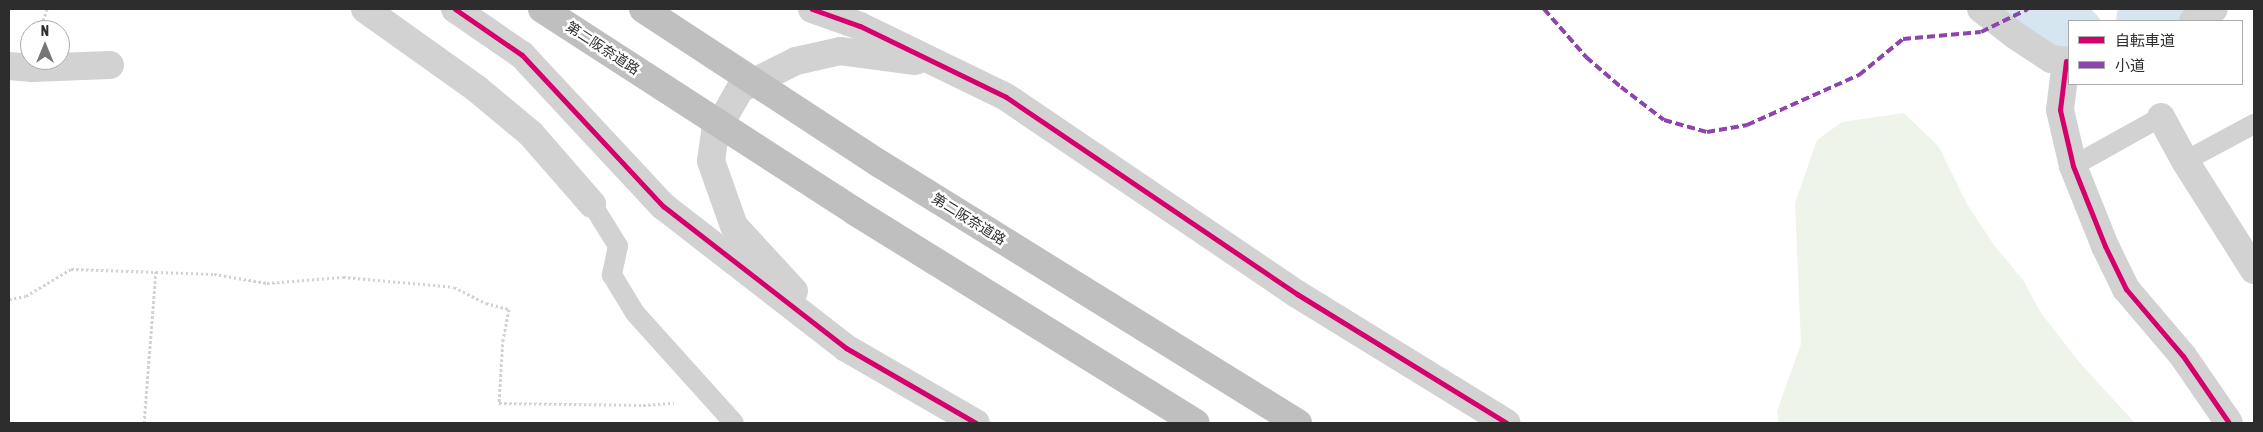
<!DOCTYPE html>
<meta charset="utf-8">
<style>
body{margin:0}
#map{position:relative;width:2263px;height:432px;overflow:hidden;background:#fff;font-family:"Asap Condensed","Noto Sans JP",sans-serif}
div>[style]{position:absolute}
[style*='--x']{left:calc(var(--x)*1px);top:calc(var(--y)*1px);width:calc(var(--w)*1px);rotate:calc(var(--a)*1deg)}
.green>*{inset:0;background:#eff4eb}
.river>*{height:71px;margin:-35.5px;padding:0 35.5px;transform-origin:35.5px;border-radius:35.5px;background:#d6e6f1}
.path>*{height:3px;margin-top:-1.5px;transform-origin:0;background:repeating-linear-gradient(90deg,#d2d2d2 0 2.5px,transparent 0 5px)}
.service>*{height:20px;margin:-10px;padding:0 10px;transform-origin:10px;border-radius:10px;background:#d2d2d2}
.minor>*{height:28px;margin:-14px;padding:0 14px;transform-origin:14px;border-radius:14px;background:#d2d2d2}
.tertiary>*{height:28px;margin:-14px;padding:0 14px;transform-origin:14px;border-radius:14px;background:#d2d2d2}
.motorway>*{height:28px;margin:-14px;padding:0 14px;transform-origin:14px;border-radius:14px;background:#bfbfbf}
.motorway-bridge>*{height:28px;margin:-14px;padding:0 14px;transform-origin:14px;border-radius:14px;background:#bfbfbf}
.quiet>*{height:4px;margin-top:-2px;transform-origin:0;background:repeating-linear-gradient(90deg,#8e44ad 0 8px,transparent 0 12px)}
.cycleway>*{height:5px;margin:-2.5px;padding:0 2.5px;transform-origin:2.5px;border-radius:2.5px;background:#d6006c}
span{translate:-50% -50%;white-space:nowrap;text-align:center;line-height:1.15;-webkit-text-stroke:5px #fff;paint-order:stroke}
.street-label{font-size:14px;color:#2d2d2d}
.frame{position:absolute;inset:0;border:10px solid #2d2d2d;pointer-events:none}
.legend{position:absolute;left:2068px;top:20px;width:175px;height:65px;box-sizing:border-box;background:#fff;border:1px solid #ababab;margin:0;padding:6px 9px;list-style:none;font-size:15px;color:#2d2d2d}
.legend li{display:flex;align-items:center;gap:10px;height:25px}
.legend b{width:25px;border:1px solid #ababab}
.north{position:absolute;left:20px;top:20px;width:50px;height:50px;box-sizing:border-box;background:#fff;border:1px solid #ababab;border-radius:50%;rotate:0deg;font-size:14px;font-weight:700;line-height:20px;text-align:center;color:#2d2d2d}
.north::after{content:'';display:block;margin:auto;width:18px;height:22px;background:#767676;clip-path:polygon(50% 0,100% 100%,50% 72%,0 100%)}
</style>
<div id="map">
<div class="green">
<div style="clip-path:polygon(1904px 113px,1939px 147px,1967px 204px,1994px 245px,2023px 280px,2041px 313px,2080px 363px,2135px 423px,1779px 423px,1777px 411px,1801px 344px,1795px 203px,1817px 140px,1842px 122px)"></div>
</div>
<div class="river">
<div style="--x:2023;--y:9;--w:47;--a:38.1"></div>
<div style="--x:2060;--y:38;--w:9;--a:-6"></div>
<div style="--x:2151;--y:21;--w:26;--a:-28"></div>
</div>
<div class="path">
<div style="--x:40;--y:30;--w:22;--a:-72"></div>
<div style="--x:9;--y:299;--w:17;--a:-10"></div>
<div style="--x:26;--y:296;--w:52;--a:-31"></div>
<div style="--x:71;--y:269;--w:143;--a:2"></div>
<div style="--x:214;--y:274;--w:54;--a:9.6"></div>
<div style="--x:267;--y:283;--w:76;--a:-4.5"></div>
<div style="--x:343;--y:277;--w:111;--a:5.1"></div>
<div style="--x:454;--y:287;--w:36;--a:27"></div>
<div style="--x:486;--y:303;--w:24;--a:15"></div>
<div style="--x:509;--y:309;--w:31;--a:101"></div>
<div style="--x:503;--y:339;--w:64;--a:93.6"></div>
<div style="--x:499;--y:403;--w:144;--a:0.8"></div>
<div style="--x:643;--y:405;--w:31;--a:-4"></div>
<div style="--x:144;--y:423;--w:152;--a:-85.5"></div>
</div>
<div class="service">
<div style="--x:2185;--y:161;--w:78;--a:-28.2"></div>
<div style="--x:2073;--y:166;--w:101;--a:-29.1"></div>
<div style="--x:592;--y:204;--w:49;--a:58.2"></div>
<div style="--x:618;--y:246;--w:30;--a:102"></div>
<div style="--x:612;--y:275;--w:44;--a:58.8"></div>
<div style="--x:635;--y:313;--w:148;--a:48"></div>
</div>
<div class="minor">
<div style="--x:365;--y:9;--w:138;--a:35.5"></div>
<div style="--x:477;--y:89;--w:70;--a:39.8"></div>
<div style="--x:531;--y:134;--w:93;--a:48.9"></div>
<div style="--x:1981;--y:9;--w:44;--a:37.6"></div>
<div style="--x:2016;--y:36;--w:42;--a:33.3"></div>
<div style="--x:2051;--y:59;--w:18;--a:6"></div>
<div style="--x:2193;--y:21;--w:24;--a:-30"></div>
<div style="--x:2066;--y:61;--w:49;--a:97"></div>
<div style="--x:2060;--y:110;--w:57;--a:76.9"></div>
<div style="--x:2073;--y:166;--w:86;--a:68.2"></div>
<div style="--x:2105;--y:246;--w:48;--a:64"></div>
<div style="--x:2126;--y:289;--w:88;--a:49.6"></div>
<div style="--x:2183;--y:356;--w:81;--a:55.5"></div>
<div style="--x:9;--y:66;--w:23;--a:5"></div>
<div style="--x:32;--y:68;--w:78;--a:-2.2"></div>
<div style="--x:2161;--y:117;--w:50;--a:61.4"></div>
<div style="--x:2185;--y:161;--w:129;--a:57.7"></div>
</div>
<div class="tertiary">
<div style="--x:455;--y:9;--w:81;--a:34.5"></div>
<div style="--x:522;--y:55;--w:207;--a:47"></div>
<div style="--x:663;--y:206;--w:232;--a:37.8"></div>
<div style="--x:846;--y:348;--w:150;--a:30"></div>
<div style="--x:812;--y:9;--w:51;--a:19.5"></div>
<div style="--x:860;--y:26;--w:162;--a:25.9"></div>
<div style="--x:1006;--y:97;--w:351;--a:34.1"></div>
<div style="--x:1297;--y:294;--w:246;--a:31.6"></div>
<div style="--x:794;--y:291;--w:88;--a:-132.7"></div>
<div style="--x:734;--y:226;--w:69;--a:-109.5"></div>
<div style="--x:711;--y:161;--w:28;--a:-82"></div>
<div style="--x:715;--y:133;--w:51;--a:-60.4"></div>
<div style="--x:740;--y:89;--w:63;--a:-26.6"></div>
<div style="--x:796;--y:61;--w:45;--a:-12.8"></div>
<div style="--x:840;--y:51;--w:76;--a:7.6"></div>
</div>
<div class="motorway">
<div style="--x:880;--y:164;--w:492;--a:31.8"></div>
<div style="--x:854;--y:211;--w:402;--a:31.8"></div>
</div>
<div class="motorway-bridge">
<div style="--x:542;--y:9;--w:372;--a:32.9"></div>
<div style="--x:643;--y:9;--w:283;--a:33.2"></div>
</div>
<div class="quiet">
<div style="--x:1544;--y:9;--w:64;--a:48.8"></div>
<div style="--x:1586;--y:57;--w:46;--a:40.6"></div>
<div style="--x:1621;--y:87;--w:54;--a:37.5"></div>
<div style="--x:1664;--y:120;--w:45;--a:15.6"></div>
<div style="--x:1707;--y:132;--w:41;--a:-9.9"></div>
<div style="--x:1747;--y:125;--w:123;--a:-24.1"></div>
<div style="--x:1859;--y:75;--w:57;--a:-39.3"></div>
<div style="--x:1903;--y:39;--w:78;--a:-5.1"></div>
<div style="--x:1981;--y:32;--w:52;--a:-26.1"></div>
</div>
<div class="cycleway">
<div style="--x:455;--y:9;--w:81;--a:34.5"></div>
<div style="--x:522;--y:55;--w:207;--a:47"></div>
<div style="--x:663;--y:206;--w:232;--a:37.8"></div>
<div style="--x:846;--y:348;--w:150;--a:30"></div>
<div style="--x:812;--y:9;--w:51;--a:19.5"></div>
<div style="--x:860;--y:26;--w:162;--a:25.9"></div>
<div style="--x:1006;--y:97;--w:351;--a:34.1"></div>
<div style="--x:1297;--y:294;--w:246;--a:31.6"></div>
<div style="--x:2066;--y:61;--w:49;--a:97"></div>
<div style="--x:2060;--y:110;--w:57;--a:76.9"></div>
<div style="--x:2073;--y:166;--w:86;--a:68.2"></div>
<div style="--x:2105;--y:246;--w:48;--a:64"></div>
<div style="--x:2126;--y:289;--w:88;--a:49.6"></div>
<div style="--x:2183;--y:356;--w:81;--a:55.5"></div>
</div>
<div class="street-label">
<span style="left:603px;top:48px;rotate:33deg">第二阪奈道路</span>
<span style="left:969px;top:219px;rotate:32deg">第二阪奈道路</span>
</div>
<div class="frame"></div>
<ul class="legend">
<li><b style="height:6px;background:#d6006c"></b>自転車道</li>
<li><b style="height:6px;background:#8e44ad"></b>小道</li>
</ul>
<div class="north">N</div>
</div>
